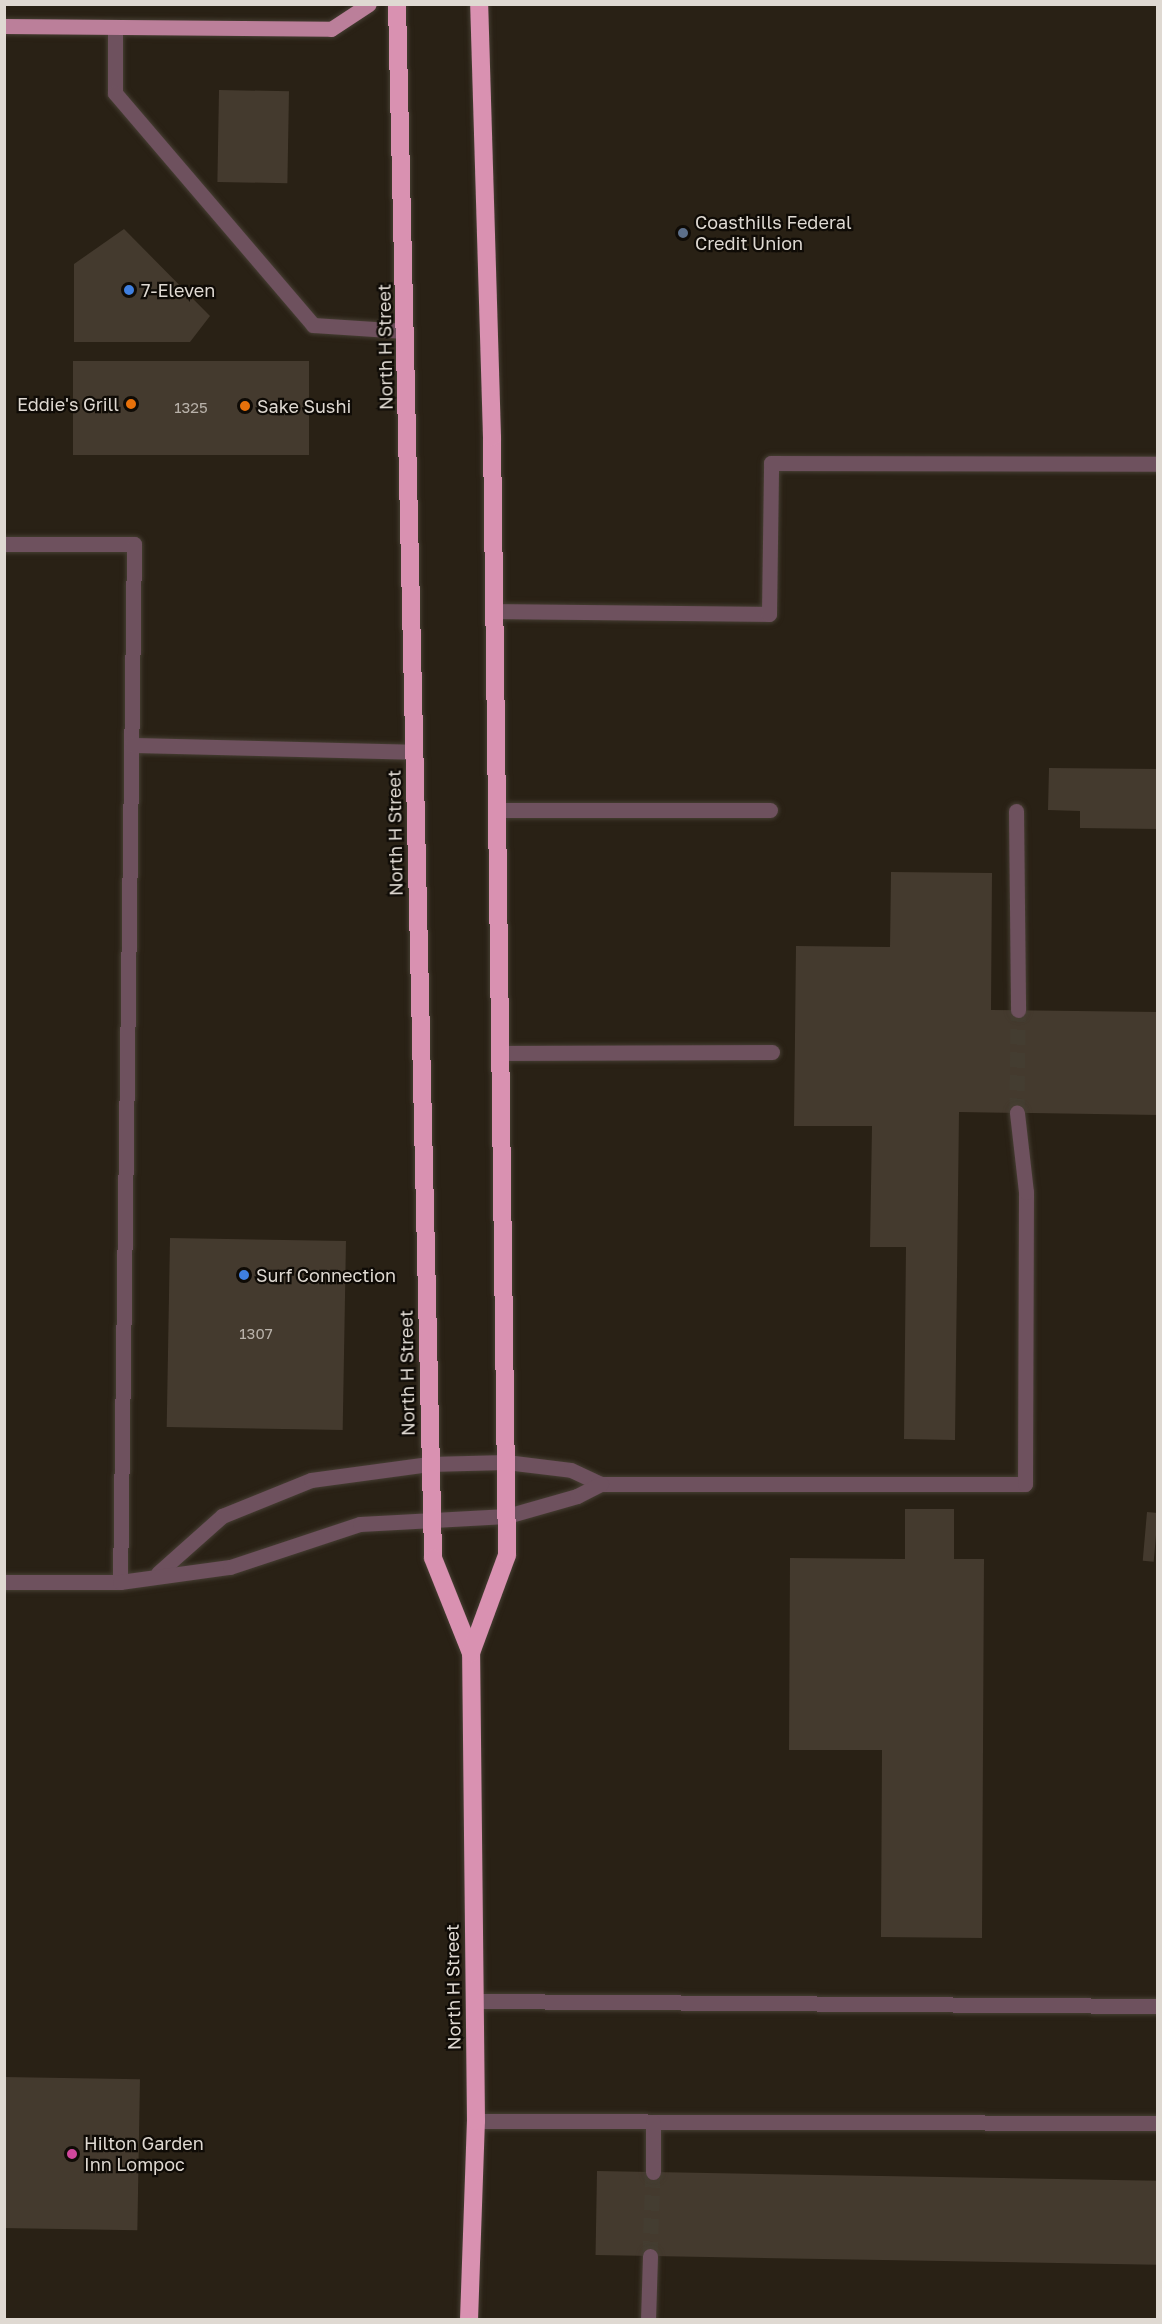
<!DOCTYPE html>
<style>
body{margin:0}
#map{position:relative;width:1162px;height:2324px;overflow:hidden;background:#292115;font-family:"Golos Text",sans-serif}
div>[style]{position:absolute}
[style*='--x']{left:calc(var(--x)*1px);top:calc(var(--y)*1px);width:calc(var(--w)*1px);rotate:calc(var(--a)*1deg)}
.building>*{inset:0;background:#443a2e;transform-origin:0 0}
.minor-tunnel>*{height:15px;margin-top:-7.5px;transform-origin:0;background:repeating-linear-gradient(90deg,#443d31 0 15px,transparent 0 23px)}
.roads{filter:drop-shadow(0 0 2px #463e33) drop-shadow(0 0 2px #463e33)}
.minor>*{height:15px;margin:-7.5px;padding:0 7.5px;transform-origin:7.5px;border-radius:7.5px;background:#6e515e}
.major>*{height:15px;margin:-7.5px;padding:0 7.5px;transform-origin:7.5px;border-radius:7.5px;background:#bb7f9a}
.highway>*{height:18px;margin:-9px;padding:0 9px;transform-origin:9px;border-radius:9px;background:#d991b1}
.dots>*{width:16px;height:16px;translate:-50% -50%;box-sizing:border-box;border:3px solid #0f0b06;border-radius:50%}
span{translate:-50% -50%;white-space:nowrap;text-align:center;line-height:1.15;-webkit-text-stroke:4.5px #0f0b06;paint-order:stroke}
.number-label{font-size:15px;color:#b8b1a9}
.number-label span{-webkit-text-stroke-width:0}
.poi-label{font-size:18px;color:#dfd9d2}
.left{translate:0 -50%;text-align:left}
.right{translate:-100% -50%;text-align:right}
.street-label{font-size:18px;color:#dfd9d2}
.frame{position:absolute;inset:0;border:6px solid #dfd9d2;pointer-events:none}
</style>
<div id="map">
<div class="building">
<div style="left:219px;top:90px;width:70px;height:92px;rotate:1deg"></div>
<div style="clip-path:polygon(124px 229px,210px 316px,190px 342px,74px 342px,74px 264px)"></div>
<div style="left:73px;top:361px;width:236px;height:94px"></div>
<div style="clip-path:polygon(1049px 768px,1158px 769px,1158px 829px,1080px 828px,1080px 811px,1048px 810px)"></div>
<div style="clip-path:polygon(891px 872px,992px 873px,991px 1010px,1158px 1012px,1158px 1115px,959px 1112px,955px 1440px,904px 1439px,906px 1247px,870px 1247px,872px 1126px,794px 1126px,796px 946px,890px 947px)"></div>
<div style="left:170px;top:1238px;width:176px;height:189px;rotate:1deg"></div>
<div style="clip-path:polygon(905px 1509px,954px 1509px,954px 1559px,984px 1559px,982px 1938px,881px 1937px,882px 1750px,789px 1750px,790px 1558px,905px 1559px)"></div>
<div style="left:1147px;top:1512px;width:11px;height:49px;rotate:5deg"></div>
<div style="left:4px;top:2077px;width:136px;height:151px;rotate:1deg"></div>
<div style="left:597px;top:2171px;width:561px;height:84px;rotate:1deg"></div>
</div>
<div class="minor-tunnel">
<div style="--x:1017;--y:1113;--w:103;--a:-89.4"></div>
<div style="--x:650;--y:2256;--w:84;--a:-88"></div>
</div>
<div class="roads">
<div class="minor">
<div style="--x:115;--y:29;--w:64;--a:90"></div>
<div style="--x:115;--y:93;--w:305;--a:49.5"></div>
<div style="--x:313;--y:325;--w:92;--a:3.7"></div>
<div style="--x:4;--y:544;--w:130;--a:0"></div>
<div style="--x:134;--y:544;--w:1038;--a:90.77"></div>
<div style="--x:495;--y:611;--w:274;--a:0.6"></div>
<div style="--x:769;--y:614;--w:151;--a:-89.2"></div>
<div style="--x:771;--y:463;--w:387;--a:0.1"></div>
<div style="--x:132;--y:745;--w:283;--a:1.4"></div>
<div style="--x:497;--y:810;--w:273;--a:0"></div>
<div style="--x:1016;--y:811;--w:199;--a:89.4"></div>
<div style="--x:501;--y:1053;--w:271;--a:-0.2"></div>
<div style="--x:158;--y:1573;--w:86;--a:-41.7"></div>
<div style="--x:222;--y:1516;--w:96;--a:-22"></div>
<div style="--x:311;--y:1480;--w:119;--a:-7.7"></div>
<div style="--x:429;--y:1464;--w:77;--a:-1.5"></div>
<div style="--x:506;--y:1462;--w:65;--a:7"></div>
<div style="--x:571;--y:1470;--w:33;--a:25"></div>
<div style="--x:601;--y:1484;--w:424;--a:0"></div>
<div style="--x:1025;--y:1484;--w:292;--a:-89.8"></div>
<div style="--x:1026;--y:1192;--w:80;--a:-96.5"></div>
<div style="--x:4;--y:1582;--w:116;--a:0"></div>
<div style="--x:120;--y:1582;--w:111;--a:-7.8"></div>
<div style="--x:230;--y:1567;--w:137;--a:-18.3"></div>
<div style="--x:360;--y:1524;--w:147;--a:-3.1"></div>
<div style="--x:507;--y:1516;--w:73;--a:-15.9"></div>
<div style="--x:577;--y:1496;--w:27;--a:-27"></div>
<div style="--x:475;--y:2001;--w:683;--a:0.42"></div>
<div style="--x:476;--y:2121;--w:682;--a:0.17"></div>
<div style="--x:653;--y:2122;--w:50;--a:90"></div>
<div style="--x:648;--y:2320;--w:64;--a:-88.2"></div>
</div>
<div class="major">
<div style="--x:4;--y:26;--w:327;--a:0.5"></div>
<div style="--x:331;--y:29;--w:45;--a:-33.3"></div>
</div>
<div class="highway">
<div style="--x:397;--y:4;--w:1554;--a:88.67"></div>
<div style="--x:433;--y:1558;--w:102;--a:68.2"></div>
<div style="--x:469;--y:2320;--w:199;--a:-88"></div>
<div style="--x:476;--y:2121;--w:468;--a:-90.6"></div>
<div style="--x:471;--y:1653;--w:104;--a:-69.8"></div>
<div style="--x:507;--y:1555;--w:1118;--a:-90.77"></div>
<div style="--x:492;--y:437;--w:433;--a:-91.7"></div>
</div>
</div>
<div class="dots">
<div style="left:683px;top:233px;background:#5c6f8a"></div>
<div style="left:129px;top:290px;background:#3f7fe0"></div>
<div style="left:131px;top:404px;background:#e8710a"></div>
<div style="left:245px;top:406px;background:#e8710a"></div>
<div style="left:244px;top:1275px;background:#3f7fe0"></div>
<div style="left:72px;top:2154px;background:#d1479c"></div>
</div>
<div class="number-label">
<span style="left:191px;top:408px">1325</span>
<span style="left:256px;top:1334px">1307</span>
</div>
<div class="poi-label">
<span class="left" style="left:695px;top:233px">Coasthills Federal<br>Credit Union</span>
<span class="left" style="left:141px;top:290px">7-Eleven</span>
<span class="right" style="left:119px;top:404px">Eddie's Grill</span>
<span class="left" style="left:257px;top:406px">Sake Sushi</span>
<span class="left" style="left:256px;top:1275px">Surf Connection</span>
<span class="left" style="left:84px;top:2154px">Hilton Garden<br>Inn Lompoc</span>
</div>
<div class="street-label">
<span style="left:385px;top:347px;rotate:-91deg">North H Street</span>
<span style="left:395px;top:833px;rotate:-91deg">North H Street</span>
<span style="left:407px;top:1373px;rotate:-91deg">North H Street</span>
<span style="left:453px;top:1987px;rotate:-91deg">North H Street</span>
</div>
<div class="frame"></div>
</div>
